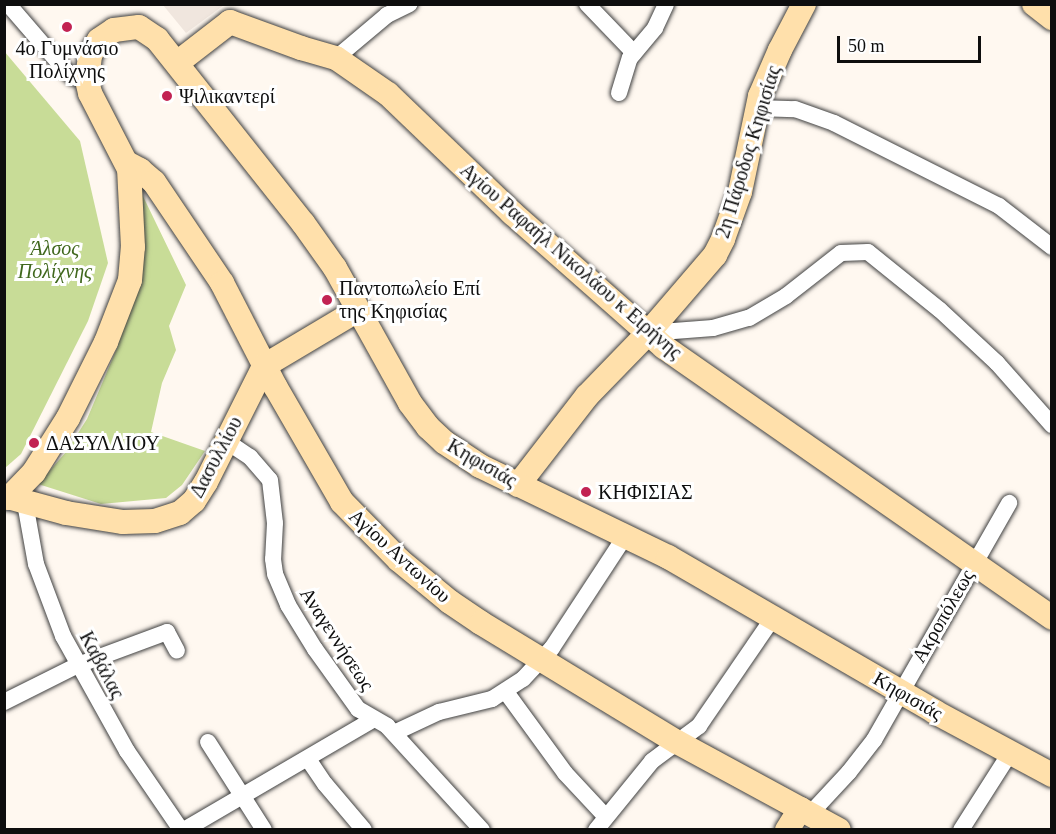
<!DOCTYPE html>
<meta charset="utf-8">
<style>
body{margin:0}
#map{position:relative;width:1056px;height:834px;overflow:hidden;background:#fff8f0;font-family:Georgia,serif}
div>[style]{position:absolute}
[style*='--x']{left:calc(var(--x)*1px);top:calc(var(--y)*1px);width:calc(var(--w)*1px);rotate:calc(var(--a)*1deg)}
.forest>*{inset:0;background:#c8dc97}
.plaza>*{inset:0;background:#f0e6de}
.roads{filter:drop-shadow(0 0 2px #414141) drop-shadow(0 0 2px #414141)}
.street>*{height:16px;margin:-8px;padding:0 8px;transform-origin:8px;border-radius:8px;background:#fff}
.secondary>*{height:24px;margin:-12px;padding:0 12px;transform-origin:12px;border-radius:12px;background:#ffe0ab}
.dots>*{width:16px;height:16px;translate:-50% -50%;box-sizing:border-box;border:3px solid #fff;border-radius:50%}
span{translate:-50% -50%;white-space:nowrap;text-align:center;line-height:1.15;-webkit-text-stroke:6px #fff;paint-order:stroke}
.poi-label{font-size:20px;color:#0e0e0e}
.left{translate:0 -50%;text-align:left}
.street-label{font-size:20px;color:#0e0e0e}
.park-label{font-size:20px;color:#40681d;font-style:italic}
.frame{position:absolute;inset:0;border:6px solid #0e0e0e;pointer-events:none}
.scale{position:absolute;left:837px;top:36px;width:144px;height:27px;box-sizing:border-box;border:3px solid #0e0e0e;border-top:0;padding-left:8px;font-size:18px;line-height:21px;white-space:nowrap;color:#0e0e0e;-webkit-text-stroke:4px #fff;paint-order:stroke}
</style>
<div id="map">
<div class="forest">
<div style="clip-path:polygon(4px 51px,80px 141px,108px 263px,88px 321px,21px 454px,5px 468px)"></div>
<div style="clip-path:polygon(140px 190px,186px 285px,169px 326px,176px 350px,162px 383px,151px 432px,205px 451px,182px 485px,166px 498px,101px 504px,38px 484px,66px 452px,87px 419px,117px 348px,135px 290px)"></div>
</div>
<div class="plaza">
<div style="clip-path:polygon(163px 5px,224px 5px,186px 33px)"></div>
</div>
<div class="roads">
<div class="street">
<div style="--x:8;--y:4;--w:87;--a:49.2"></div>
<div style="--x:65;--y:70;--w:11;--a:41"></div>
<div style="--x:73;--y:77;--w:14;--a:12"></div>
<div style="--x:587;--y:4;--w:68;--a:46.2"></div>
<div style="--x:336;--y:58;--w:67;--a:-40.1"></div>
<div style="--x:387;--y:15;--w:25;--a:-26"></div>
<div style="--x:619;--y:93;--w:37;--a:-73"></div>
<div style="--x:630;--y:58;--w:39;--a:-50"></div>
<div style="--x:655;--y:28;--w:26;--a:-65"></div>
<div style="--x:757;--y:108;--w:38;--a:2"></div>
<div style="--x:795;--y:109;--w:41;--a:19.7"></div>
<div style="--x:834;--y:123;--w:185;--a:26.7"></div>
<div style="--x:999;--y:206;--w:67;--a:37.7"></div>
<div style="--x:648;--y:333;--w:65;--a:-4.4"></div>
<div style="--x:713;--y:328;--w:37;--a:-16"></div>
<div style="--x:749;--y:318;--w:43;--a:-30.7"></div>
<div style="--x:786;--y:296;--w:70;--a:-38"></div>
<div style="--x:841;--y:253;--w:27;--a:-2"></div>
<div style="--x:868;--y:252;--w:92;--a:38.9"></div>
<div style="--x:940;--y:310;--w:78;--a:42.9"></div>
<div style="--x:997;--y:363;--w:83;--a:48.4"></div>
<div style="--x:226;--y:441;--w:29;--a:34"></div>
<div style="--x:250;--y:457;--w:30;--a:49"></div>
<div style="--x:270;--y:480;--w:43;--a:83.4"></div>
<div style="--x:275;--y:523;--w:36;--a:93"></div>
<div style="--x:273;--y:559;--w:15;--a:82"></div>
<div style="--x:275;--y:574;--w:34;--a:67"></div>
<div style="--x:288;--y:605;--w:52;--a:58.5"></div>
<div style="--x:315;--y:649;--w:74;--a:54.4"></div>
<div style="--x:358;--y:709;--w:34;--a:30"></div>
<div style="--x:387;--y:726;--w:141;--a:47.6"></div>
<div style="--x:25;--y:503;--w:62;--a:79.8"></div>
<div style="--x:36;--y:564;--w:77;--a:69.4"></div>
<div style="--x:63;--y:636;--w:132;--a:60.9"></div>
<div style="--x:127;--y:751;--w:96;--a:55.6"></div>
<div style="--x:506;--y:692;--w:100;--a:53.9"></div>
<div style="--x:565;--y:773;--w:60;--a:47"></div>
<div style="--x:4;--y:702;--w:83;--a:-26.6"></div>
<div style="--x:78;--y:665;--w:95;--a:-20.3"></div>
<div style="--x:167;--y:632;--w:21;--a:62"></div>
<div style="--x:394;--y:733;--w:50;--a:-25"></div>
<div style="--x:439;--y:712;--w:55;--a:-13.8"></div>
<div style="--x:492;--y:699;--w:37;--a:-33"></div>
<div style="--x:523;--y:679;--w:42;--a:-46.9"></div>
<div style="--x:552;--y:648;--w:135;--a:-56.8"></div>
<div style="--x:208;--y:742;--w:104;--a:57.5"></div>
<div style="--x:308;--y:759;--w:30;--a:56"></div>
<div style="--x:325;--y:784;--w:60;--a:49.7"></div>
<div style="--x:810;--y:814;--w:57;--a:-47.1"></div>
<div style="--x:849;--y:772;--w:41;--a:-52"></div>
<div style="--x:874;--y:740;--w:273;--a:-60.3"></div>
<div style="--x:184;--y:830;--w:220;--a:-30.3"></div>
<div style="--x:596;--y:830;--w:89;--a:-50.9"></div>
<div style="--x:652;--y:761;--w:59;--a:-36.7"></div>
<div style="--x:699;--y:726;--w:131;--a:-55.6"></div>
<div style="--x:961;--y:830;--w:91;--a:-57.5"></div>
</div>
<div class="secondary">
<div style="--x:1034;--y:4;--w:23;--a:38"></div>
<div style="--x:177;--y:63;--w:67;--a:-37.7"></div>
<div style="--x:230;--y:22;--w:76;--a:20.1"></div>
<div style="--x:301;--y:48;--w:36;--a:16"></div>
<div style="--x:336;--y:58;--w:63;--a:34.7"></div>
<div style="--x:388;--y:94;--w:172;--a:43.8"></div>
<div style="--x:512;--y:213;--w:203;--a:41.4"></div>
<div style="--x:664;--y:347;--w:473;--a:34.9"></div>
<div style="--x:127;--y:163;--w:15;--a:28"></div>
<div style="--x:140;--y:170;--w:18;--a:41"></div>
<div style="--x:154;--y:182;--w:122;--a:56"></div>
<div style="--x:222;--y:283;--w:116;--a:62.8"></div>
<div style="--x:275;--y:386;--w:134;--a:60"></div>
<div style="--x:342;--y:502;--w:81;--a:45.5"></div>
<div style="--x:399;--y:560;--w:66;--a:39.5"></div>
<div style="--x:450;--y:602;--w:37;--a:34"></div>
<div style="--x:481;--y:623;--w:229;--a:31.3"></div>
<div style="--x:677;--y:742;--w:184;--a:28.5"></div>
<div style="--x:518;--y:485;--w:113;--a:-52.2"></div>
<div style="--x:587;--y:396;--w:88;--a:-45.9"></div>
<div style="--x:648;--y:333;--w:103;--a:-49.3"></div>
<div style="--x:715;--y:255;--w:18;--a:-63"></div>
<div style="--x:723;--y:239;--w:50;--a:-70.1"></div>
<div style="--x:740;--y:192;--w:98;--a:-78.2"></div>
<div style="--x:760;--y:96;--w:50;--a:-66.5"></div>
<div style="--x:780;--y:50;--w:52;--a:-62.4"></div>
<div style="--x:4;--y:496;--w:64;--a:15.3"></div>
<div style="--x:66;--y:513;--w:58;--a:9"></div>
<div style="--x:123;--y:522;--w:32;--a:-2"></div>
<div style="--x:155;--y:521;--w:26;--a:-18"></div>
<div style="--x:180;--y:513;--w:18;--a:-41"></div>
<div style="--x:194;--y:501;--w:22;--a:-58"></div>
<div style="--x:206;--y:482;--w:130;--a:-63.4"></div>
<div style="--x:264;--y:366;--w:109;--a:-30.8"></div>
<div style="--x:9;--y:498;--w:36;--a:-46"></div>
<div style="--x:34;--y:472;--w:64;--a:-57.8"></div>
<div style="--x:68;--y:418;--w:85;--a:-63.4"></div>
<div style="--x:106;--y:342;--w:66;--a:-68.8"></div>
<div style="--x:130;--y:280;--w:33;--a:-85"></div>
<div style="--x:133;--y:247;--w:78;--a:-92.9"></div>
<div style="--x:129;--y:169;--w:85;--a:-117.2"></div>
<div style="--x:90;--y:93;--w:13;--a:-103"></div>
<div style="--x:87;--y:80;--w:25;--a:-83"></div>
<div style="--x:90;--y:55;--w:17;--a:-59"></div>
<div style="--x:99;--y:40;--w:18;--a:-34"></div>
<div style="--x:114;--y:30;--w:25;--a:-7"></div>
<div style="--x:139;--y:27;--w:22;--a:34"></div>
<div style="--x:157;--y:39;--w:235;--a:51.6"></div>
<div style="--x:303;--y:223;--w:55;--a:54.6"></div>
<div style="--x:335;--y:268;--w:154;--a:60.9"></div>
<div style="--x:410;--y:403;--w:30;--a:53"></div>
<div style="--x:428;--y:427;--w:22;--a:43"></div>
<div style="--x:444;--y:442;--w:43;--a:33.7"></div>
<div style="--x:480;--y:466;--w:209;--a:25.8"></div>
<div style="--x:668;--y:557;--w:309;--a:30.1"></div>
<div style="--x:935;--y:712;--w:133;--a:28.3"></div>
<div style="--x:787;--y:830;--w:25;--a:-58"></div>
</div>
</div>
<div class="dots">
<div style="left:67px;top:27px;background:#c22353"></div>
<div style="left:167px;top:96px;background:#c22353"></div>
<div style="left:327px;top:300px;background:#c22353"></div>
<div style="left:34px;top:443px;background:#c22353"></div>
<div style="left:586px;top:492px;background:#c22353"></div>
</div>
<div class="poi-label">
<span style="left:67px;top:60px">4ο Γυμνάσιο<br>Πολίχνης</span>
<span class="left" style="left:179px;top:96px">Ψιλικαντερί</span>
<span class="left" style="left:339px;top:300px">Παντοπωλείο Επί<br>της Κηφισίας</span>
<span class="left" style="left:46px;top:443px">ΔΑΣΥΛΛΙΟΥ</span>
<span class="left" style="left:598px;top:492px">ΚΗΦΙΣΙΑΣ</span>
</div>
<div class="street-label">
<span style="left:748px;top:152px;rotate:-73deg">2η Πάροδος Κηφισίας</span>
<span style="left:571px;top:261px;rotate:41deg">Αγίου Ραφαήλ Νικολάου κ Ειρήνης</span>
<span style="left:216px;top:457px;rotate:-62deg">Δασυλλίου</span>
<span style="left:482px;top:463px;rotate:30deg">Κηφισιάς</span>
<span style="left:400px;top:556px;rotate:42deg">Αγίου Αντωνίου</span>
<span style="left:943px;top:616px;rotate:-60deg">Ακροπόλεως</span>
<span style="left:337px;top:639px;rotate:57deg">Αναγεννήσεως</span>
<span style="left:102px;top:665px;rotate:62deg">Καβάλας</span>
<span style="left:908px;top:696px;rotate:30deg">Κηφισιάς</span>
</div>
<div class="park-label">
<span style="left:55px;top:260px">Άλσος<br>Πολίχνης</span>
</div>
<div class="frame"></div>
<div class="scale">50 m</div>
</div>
